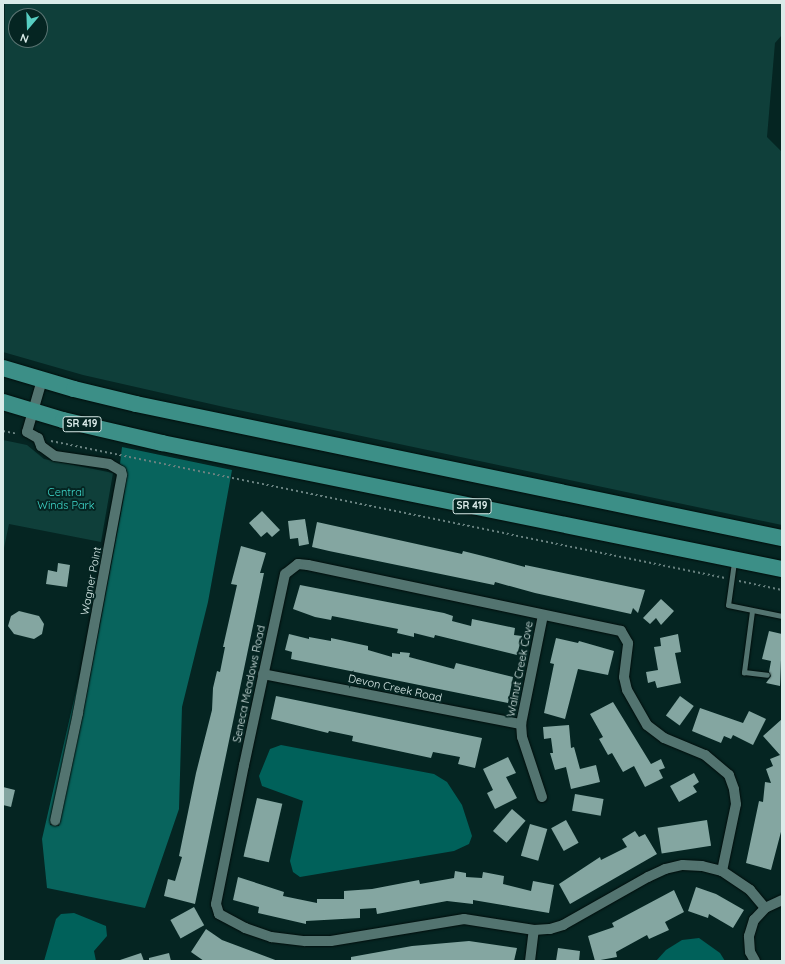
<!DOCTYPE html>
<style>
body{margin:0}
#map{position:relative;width:785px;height:964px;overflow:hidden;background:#052522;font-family:Quicksand,sans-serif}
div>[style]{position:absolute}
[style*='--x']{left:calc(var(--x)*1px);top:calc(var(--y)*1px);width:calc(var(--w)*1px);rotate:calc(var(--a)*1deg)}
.green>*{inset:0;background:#0f3f3a}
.forest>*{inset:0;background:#08645d}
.water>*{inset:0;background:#00615a}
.building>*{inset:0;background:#84a6a1;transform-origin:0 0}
.path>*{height:1.5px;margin-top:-0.75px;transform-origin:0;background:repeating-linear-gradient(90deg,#68817f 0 2px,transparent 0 5px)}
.roads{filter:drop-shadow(0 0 1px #000d0b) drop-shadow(0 0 1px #000d0b)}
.lane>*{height:5px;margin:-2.5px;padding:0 2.5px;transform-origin:2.5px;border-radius:2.5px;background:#537470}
.street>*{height:10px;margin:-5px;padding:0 5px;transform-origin:5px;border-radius:5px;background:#537470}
.primary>*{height:16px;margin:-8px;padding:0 8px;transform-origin:8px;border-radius:8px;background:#3c8f87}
span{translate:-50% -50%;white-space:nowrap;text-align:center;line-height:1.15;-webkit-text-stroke:4px #052522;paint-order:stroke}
.shield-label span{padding:1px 3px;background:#052522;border:1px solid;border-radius:3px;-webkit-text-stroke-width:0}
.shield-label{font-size:10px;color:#daebe9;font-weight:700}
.park-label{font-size:11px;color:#40dbcd}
.street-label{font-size:11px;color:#daebe9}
.frame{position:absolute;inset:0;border:4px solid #daebe9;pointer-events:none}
.north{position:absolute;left:8px;top:8px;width:40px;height:40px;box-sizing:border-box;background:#052522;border:1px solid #5a7472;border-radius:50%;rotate:199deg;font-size:11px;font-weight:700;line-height:16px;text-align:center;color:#daebe9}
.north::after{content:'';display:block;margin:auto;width:14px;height:18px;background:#57cec2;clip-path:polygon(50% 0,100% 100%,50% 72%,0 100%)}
</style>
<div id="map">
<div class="green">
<div style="clip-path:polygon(evenodd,5px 3px,782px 3px,782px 35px,775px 43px,767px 137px,782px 152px,782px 525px,224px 407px,83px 375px,3px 352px,5px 3px,16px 16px,40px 16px,40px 40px,16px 40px,16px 16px)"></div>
<div style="clip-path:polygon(3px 440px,27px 445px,44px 459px,113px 473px,101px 542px,9px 524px,3px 553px)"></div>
</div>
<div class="forest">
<div style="clip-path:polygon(122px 447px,232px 470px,208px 602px,182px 707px,179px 809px,145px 908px,47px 888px,42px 839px,87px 643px,50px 825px,59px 826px,83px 714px,123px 502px,127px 476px,126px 469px,120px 464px)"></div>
</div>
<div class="water">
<div style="clip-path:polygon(281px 745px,434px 774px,447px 782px,462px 805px,472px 836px,469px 844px,454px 851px,300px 877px,293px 872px,290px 861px,303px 801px,262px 786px,259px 776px,270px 749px)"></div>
<div style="clip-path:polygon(74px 913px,106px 926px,107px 936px,94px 951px,96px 961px,44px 961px,56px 919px,61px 914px)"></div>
<div style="clip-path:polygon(699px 938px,720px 953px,725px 961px,656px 961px,666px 950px,682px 940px)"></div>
</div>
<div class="building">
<div style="clip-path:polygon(262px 511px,280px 530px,272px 537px,267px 532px,261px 537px,249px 523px)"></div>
<div style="clip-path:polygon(305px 519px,309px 544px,299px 546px,298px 538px,290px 539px,288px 521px)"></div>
<div style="clip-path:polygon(317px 522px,462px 554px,463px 551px,483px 556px,525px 567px,525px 565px,645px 590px,638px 613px,633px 608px,631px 614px,535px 593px,495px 582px,494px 585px,329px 551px,312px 547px)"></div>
<div style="clip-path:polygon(241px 546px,266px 553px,260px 573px,264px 573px,195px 904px,164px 896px,168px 879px,175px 881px,182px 857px,179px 856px,196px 773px,212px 710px,213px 688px,217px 671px,220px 672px,225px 647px,223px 647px,237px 585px,231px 584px)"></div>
<div style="clip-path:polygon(58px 563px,70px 565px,67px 587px,46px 584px,48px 570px,57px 572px)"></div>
<div style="clip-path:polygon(300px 585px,444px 613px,453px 616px,452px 621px,471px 626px,472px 619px,515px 628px,514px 635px,522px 636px,517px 655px,435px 635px,434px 638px,414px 633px,414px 637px,397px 633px,398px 629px,332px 616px,331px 620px,315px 617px,293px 609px)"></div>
<div style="clip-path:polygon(661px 599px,674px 611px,661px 625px,656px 618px,650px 624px,643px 618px)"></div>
<div style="clip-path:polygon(19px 611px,39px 616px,44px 624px,42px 634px,34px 639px,14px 634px,8px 626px,11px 616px)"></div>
<div style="clip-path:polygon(769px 631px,782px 634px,780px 686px,766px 683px,771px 676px,769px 672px,771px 661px,762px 659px)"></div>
<div style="clip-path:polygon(289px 634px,309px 639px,309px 637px,331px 641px,331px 638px,368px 646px,368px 650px,392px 657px,392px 653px,400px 654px,400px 652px,410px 653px,409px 657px,454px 669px,456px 663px,513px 677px,508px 703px,291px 659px,292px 652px,285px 650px)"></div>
<div style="clip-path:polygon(678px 634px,681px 652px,675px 653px,681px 683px,657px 688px,655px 681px,648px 683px,646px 672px,658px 670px,654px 647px,661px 646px,660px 638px)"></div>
<div style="clip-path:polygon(556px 638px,578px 643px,579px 641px,614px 651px,608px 675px,578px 669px,565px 719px,544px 713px,554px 664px,550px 663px)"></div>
<div style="clip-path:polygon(276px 696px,482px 738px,475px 768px,458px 764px,460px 757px,433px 752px,431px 758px,352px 741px,353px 736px,329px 731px,328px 733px,271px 719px)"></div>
<div style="left:680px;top:696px;width:17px;height:24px;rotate:36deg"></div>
<div style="clip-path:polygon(613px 702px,651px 764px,661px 759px,665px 768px,659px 770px,663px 778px,645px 787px,634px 766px,623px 772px,612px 753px,608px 755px,599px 739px,603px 737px,590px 714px)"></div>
<div style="clip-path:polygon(700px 708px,743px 723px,749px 711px,766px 719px,753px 745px,733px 735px,731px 739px,724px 736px,721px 743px,692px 731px)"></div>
<div style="clip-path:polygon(782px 719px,782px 828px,771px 870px,746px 863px,759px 801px,763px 802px,765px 782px,771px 783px,766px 769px,773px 766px,770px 759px,780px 755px,763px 736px)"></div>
<div style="clip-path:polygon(569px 725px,571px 748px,574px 747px,580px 769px,596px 765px,600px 782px,571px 789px,566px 767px,555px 770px,550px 753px,553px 753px,551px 738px,544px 739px,543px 727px)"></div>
<div style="clip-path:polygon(508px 757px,516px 773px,506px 777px,517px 798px,495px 809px,487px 793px,493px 790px,483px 769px)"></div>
<div style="clip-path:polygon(694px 773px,699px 782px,693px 786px,697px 792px,679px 802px,670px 786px)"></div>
<div style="clip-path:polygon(3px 787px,15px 790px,11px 807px,3px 805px)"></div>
<div style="left:575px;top:794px;width:29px;height:17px;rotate:10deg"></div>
<div style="left:257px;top:798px;width:26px;height:60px;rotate:13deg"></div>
<div style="left:512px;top:809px;width:18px;height:29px;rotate:41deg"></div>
<div style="left:566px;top:820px;width:26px;height:17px;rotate:61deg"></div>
<div style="left:707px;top:820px;width:26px;height:50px;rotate:81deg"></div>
<div style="left:530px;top:824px;width:18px;height:33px;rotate:16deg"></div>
<div style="clip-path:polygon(635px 831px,639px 837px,645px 834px,657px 854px,570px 904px,559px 884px,600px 857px,601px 860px,627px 847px,622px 839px)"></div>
<div style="clip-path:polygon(455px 871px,466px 873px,466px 877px,482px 878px,483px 872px,504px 876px,503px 884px,531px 891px,533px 881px,554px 885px,549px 913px,473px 900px,473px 904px,447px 901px,377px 914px,376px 908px,360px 909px,360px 918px,306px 921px,306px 924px,258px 913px,259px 907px,233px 900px,238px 877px,284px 892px,283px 896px,317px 903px,317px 899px,344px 899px,344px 891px,372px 889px,419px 880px,420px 884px,454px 878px)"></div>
<div style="clip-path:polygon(696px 887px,716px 894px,744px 910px,733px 928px,709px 914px,708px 918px,688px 911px)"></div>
<div style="clip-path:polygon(674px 890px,684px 912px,665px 922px,669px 930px,649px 939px,647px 935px,616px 952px,617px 957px,595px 961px,588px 936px,614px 927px,612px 923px)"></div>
<div style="left:194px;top:907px;width:21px;height:27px;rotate:61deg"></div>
<div style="clip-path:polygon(206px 929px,222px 940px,278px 961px,204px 961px,191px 952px)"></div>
<div style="clip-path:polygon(469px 941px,517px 948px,514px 961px,351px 961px,351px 957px,412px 946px)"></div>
<div style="clip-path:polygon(558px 948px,580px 951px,579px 961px,556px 961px)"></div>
<div style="clip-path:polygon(141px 953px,144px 961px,120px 961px,120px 960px)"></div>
<div style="clip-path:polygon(169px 953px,171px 961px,149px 961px,149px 958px)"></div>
</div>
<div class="path">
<div style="--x:3;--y:431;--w:15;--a:11"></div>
<div style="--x:51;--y:441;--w:688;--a:11.49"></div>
<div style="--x:739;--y:581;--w:44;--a:11.8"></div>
</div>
<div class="roads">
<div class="lane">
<div style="--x:734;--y:562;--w:43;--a:97.9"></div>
<div style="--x:728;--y:605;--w:55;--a:11.5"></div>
<div style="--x:752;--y:611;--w:62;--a:97.5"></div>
<div style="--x:744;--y:672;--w:23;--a:7"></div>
</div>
<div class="street">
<div style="--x:42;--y:380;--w:54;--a:106.1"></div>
<div style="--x:27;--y:432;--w:13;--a:29"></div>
<div style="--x:38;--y:438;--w:9;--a:69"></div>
<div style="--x:41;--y:446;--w:17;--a:36"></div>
<div style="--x:55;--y:456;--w:55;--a:8.4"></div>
<div style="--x:109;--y:464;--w:14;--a:30"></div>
<div style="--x:121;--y:471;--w:4;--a:76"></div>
<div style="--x:122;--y:475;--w:242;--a:100.5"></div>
<div style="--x:78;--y:713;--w:110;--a:102"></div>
<div style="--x:263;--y:674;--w:263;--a:11"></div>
<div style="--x:542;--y:797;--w:63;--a:-108.4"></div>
<div style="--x:522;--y:737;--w:13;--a:-94"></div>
<div style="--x:521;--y:724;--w:111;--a:-78.6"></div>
<div style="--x:722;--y:871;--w:68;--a:-78.2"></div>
<div style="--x:736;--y:804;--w:15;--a:-98"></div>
<div style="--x:734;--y:789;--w:15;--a:-110"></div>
<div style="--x:729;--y:775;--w:31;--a:-140"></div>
<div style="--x:705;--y:755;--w:44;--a:-157.5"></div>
<div style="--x:664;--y:738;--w:21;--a:-143"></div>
<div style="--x:647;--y:725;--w:40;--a:-119.7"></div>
<div style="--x:627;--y:690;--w:13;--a:-103"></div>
<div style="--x:624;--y:677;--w:34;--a:-83"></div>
<div style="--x:628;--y:643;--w:14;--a:-120"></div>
<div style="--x:621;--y:631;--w:320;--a:-168.1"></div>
<div style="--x:308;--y:565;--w:10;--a:-174"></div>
<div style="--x:298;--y:564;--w:16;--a:142"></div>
<div style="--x:285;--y:574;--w:195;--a:102.1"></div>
<div style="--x:244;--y:765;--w:142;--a:101.4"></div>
<div style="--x:216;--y:904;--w:10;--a:73"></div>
<div style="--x:219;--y:914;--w:30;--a:28"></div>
<div style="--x:245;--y:928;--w:28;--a:19"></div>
<div style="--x:271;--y:937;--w:34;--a:7"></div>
<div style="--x:305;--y:941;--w:26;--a:0"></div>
<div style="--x:331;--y:941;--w:135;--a:-9.4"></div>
<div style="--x:464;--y:919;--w:71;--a:8.9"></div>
<div style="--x:534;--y:930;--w:16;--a:-4"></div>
<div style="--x:550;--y:929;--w:14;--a:-17"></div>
<div style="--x:563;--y:925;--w:98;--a:-29.5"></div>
<div style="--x:648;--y:877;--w:19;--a:-25"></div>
<div style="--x:665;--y:869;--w:18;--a:-13"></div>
<div style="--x:683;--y:865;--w:19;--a:3"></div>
<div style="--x:702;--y:866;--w:21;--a:14"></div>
<div style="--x:722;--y:871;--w:34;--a:34"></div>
<div style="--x:750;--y:890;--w:23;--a:50"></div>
<div style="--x:530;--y:961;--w:31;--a:-83"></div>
<div style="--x:755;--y:961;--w:10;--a:-119"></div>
<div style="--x:750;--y:952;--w:16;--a:-94"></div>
<div style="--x:749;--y:936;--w:17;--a:-73"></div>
<div style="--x:754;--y:920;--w:16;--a:-47"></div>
<div style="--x:765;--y:908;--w:19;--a:-25"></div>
</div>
<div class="primary">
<div style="--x:3;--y:368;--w:74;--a:16.5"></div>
<div style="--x:74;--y:389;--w:64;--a:13.6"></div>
<div style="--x:136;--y:404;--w:660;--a:11.72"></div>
<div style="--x:3;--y:402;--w:63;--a:16.7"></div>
<div style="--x:63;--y:420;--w:102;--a:13.1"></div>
<div style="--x:162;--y:443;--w:633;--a:11.49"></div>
</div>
</div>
<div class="shield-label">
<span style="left:82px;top:424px">SR 419</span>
<span style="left:472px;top:506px">SR 419</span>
</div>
<div class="park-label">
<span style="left:66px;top:499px">Central<br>Winds Park</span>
</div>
<div class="street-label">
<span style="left:91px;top:581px;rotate:-79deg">Wagner Point</span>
<span style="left:520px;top:669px;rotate:-79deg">Walnut Creek Cove</span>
<span style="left:249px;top:684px;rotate:-78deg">Seneca Meadows Road</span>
<span style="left:395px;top:688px;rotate:12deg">Devon Creek Road</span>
</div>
<div class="frame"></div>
<div class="north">N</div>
</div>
